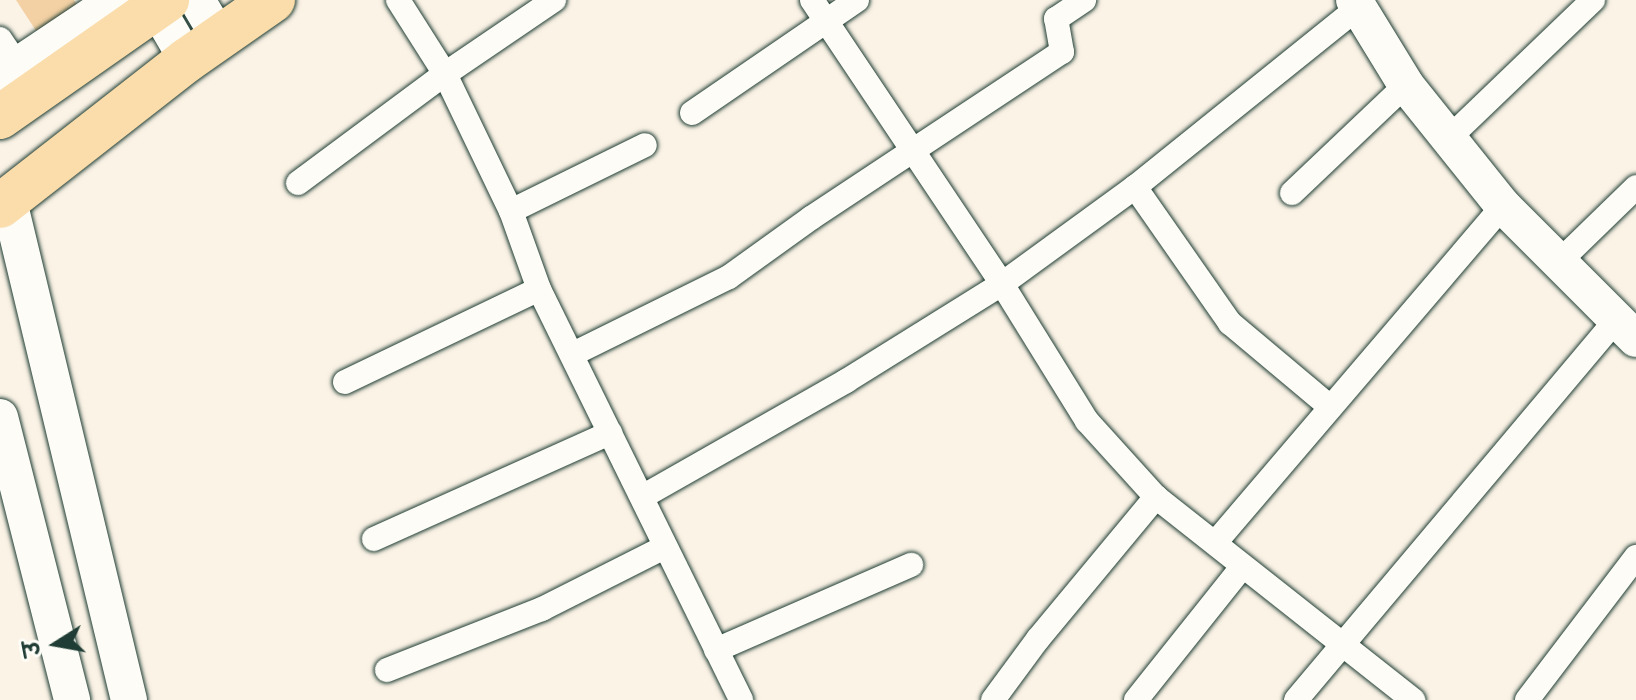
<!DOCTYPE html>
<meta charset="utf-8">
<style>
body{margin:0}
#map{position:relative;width:1636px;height:700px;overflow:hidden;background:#fbf3e6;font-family:"Shantell Sans","Playpen Sans Deva",sans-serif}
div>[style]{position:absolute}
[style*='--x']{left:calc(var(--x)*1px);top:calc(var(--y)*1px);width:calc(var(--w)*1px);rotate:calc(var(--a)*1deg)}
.building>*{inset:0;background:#f3d1a4}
.roads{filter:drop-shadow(0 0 2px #1f3d34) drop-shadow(0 0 2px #1f3d34)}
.street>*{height:24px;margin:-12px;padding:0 12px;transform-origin:12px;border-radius:12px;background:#fdfcf7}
.secondary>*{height:36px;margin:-18px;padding:0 18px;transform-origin:18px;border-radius:18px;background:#fdfcf7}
.highway>*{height:44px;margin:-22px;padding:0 22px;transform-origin:22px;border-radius:22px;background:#faddab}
span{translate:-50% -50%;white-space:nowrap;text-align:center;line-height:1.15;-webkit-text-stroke:6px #fdfcf7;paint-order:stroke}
.north{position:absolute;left:16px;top:604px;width:80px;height:80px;-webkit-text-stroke:6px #fdfcf7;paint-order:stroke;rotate:259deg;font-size:22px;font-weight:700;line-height:32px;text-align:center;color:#1f3d34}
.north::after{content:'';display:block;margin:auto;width:28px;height:36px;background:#1f3d34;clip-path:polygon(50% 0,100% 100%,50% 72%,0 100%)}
</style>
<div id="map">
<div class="building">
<div style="clip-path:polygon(16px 0,74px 0,82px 11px,42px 40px)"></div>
</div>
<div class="roads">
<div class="street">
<div style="--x:398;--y:0;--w:88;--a:57.6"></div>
<div style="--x:445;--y:74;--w:152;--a:64.3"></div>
<div style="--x:511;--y:211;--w:83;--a:70.3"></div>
<div style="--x:539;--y:289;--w:458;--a:63.8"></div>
<div style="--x:812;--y:0;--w:342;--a:56.2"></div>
<div style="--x:1002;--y:284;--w:161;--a:58.2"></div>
<div style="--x:1087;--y:421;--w:103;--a:47.8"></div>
<div style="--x:1156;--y:497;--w:328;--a:38.3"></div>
<div style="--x:0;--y:39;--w:32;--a:56"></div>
<div style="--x:692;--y:113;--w:200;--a:-34.4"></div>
<div style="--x:1448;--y:139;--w:201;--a:-43.8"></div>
<div style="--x:298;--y:183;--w:183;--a:-36.6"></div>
<div style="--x:445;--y:74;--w:132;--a:-34.2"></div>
<div style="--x:1135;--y:187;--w:166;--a:55.1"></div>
<div style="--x:1230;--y:323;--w:131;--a:40"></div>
<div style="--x:1292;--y:193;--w:157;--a:-43.5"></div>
<div style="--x:511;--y:211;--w:149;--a:-26.2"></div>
<div style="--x:1560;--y:261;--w:106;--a:-44.2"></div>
<div style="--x:573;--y:354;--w:174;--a:-26.3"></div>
<div style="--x:729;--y:277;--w:101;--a:-35.7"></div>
<div style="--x:811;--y:218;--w:301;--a:-33.5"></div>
<div style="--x:1062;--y:52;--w:34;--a:-100"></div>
<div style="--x:1056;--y:19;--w:34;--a:-34"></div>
<div style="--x:345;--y:382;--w:215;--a:-25.6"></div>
<div style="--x:642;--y:497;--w:235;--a:-29.6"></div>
<div style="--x:846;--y:381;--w:184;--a:-31.9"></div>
<div style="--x:1002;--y:284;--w:165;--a:-36.1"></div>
<div style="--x:1135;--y:187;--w:287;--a:-38.8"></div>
<div style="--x:374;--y:539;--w:259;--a:-24.2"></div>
<div style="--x:1215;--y:543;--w:443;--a:-49.5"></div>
<div style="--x:716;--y:650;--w:213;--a:-23.6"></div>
<div style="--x:387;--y:670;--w:167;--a:-21.5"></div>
<div style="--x:542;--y:609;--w:138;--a:-26.8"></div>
<div style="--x:993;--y:700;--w:76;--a:-53.6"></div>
<div style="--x:1038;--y:639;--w:185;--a:-50.3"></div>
<div style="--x:1136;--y:700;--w:171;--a:-51.4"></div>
<div style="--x:1296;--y:700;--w:497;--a:-49.9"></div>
<div style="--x:1527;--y:700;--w:180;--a:-52.7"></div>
</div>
<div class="secondary">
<div style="--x:152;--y:0;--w:69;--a:59.7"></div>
<div style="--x:197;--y:0;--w:43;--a:59.3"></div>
<div style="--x:1354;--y:0;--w:100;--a:58.5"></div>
<div style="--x:1406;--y:85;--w:155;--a:51.3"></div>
<div style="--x:1503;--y:206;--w:188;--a:45"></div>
<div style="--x:0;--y:77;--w:138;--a:-33.8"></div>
<div style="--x:9;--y:201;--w:513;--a:76.48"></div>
<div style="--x:0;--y:417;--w:292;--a:75.7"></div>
</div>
<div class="highway">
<div style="--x:0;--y:117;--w:204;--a:-35"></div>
<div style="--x:0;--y:206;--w:237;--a:-38"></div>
<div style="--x:187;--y:60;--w:105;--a:-34.9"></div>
</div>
</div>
<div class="north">उ</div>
</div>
